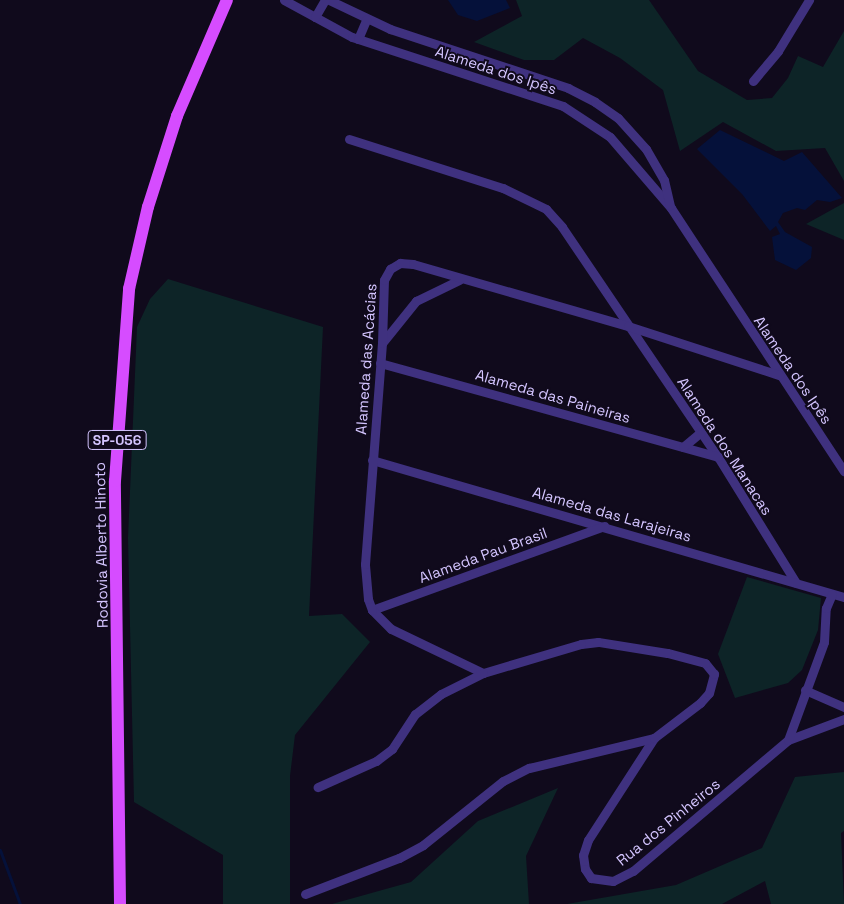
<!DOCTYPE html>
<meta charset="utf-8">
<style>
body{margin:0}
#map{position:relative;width:844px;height:904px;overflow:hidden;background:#100a1c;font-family:"Space Grotesk",sans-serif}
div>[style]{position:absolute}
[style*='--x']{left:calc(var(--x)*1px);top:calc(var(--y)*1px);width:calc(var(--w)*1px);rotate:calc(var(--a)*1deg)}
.green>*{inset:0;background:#0d2427}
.water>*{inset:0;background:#05113a}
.stream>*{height:3px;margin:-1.5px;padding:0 1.5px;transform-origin:1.5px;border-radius:1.5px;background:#05113a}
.minor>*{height:9px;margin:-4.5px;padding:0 4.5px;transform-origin:4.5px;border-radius:4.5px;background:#3f317f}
.primary>*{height:12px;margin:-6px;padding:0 6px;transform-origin:6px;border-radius:6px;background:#d64cff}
span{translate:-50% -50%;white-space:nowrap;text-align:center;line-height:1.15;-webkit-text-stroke:4px #100a1c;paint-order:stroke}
.shield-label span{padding:1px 4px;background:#100a1c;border:1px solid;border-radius:4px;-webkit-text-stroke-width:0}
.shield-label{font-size:14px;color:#d4c5ff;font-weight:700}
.street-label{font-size:15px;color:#d4c5ff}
</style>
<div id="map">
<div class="green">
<div style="clip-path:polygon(516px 0,649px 0,698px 71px,747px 100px,772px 98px,788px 78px,798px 56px,823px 67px,844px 31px,844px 181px,825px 148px,776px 151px,723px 122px,680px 151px,663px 90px,620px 58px,583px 38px,554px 60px,524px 60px,474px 42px,522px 16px)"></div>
<div style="clip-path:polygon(844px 203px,844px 240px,806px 224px)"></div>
<div style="clip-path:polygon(168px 279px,323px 327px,309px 616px,342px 614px,370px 642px,295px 735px,290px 776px,290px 904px,223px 904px,223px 855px,134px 802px,128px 538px,137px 327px,150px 299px)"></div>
<div style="clip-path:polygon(747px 577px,821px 598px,818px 630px,802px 670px,788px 683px,735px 698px,718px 654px)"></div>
<div style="clip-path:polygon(844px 772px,844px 831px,841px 833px,844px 904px,771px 904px,765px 881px,722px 904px,567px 904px,676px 885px,762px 848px,795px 777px)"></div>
<div style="clip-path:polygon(558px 788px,526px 856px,529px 904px,332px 904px,411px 882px,478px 821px)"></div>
</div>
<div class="water">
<div style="clip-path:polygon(448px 0,506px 0,510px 8px,477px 21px,458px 15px)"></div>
<div style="clip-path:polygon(720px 130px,784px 161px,802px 152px,842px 198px,830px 202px,817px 200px,805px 210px,797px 208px,783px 213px,778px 222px,785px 232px,812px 247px,811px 258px,796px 270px,775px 260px,772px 237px,780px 234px,776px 226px,770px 231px,742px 194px,697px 149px)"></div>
</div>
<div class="stream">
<div style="--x:0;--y:850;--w:58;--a:69.7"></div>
</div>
<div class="minor">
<div style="--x:284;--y:0;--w:77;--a:28.6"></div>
<div style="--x:352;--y:37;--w:222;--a:18.1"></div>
<div style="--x:563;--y:106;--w:56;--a:33.4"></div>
<div style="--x:610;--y:137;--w:94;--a:49.3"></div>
<div style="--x:671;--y:208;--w:315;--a:56.7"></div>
<div style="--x:329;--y:0;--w:68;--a:25.4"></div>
<div style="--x:390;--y:29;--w:188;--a:18.3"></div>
<div style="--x:568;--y:88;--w:30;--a:27"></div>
<div style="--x:595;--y:102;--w:28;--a:35"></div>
<div style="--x:618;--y:118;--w:42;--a:47.9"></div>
<div style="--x:646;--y:149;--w:36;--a:60"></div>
<div style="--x:664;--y:180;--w:26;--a:77"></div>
<div style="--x:315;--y:17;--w:20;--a:-60"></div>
<div style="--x:358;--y:39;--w:21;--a:-67"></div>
<div style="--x:753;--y:81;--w:39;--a:-50"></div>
<div style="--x:778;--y:51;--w:60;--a:-58.7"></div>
<div style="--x:349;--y:139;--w:162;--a:17.7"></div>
<div style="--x:503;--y:188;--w:48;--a:26"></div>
<div style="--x:546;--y:209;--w:24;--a:48"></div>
<div style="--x:562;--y:227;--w:278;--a:55.9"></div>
<div style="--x:718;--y:457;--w:148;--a:58.2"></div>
<div style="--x:383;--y:342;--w:53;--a:-51.2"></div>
<div style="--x:416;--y:301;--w:48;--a:-26"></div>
<div style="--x:380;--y:363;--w:351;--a:15.5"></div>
<div style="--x:683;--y:447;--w:23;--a:-40"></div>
<div style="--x:372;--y:460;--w:491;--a:16.2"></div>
<div style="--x:372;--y:610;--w:247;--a:-19.9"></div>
<div style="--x:483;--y:673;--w:102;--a:-154.4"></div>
<div style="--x:391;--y:629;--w:27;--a:-135"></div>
<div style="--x:372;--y:610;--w:12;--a:-110"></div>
<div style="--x:368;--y:599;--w:35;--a:-95"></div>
<div style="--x:365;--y:564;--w:222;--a:-85.6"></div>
<div style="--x:382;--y:343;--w:63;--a:-88.2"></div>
<div style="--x:384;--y:280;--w:13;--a:-61"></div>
<div style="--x:390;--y:269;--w:12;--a:-31"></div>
<div style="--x:400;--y:263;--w:13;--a:4"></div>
<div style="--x:413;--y:264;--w:224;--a:16.1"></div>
<div style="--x:628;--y:326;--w:159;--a:18"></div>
<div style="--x:805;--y:690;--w:43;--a:23.6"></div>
<div style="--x:654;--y:738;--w:121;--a:122.9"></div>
<div style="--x:588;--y:840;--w:16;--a:108"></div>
<div style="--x:583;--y:855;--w:14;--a:82"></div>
<div style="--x:585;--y:869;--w:11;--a:56"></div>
<div style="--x:591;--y:878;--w:22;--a:8"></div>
<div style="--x:613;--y:881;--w:22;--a:-27"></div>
<div style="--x:633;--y:871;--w:203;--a:-40.2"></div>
<div style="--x:788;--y:740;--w:60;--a:-20.6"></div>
<div style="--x:788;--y:740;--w:104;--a:-69.8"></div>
<div style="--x:824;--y:642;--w:34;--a:-87"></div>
<div style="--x:826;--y:608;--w:15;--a:-67"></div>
<div style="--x:305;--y:894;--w:101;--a:-21"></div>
<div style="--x:399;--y:858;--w:27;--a:-28"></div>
<div style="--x:423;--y:845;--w:102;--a:-38.7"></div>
<div style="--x:503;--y:781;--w:29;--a:-27"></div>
<div style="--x:529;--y:768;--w:129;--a:-13.5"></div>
<div style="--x:654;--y:738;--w:58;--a:-37.3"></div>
<div style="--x:700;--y:703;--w:13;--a:-48"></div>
<div style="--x:709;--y:693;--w:20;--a:-75"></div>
<div style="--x:714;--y:674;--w:14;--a:-129"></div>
<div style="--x:705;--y:663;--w:39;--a:-165"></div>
<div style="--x:667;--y:653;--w:70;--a:-170.9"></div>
<div style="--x:598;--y:642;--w:17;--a:173"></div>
<div style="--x:581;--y:644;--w:102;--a:163.5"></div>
<div style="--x:483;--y:673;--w:47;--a:153.4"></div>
<div style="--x:441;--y:694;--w:33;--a:142"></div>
<div style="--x:415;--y:714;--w:42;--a:123.3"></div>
<div style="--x:392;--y:749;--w:20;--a:143"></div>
<div style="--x:376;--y:761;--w:64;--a:155.9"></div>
</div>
<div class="primary">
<div style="--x:120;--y:904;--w:423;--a:-90.7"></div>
<div style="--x:115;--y:481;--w:193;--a:-85.8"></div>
<div style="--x:129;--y:289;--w:84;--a:-77"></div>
<div style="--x:148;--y:207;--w:96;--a:-72.3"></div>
<div style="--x:177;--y:116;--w:126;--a:-66.7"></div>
</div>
<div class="shield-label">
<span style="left:117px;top:440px">SP-056</span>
</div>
<div class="street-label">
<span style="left:496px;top:70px;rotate:18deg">Alameda dos Ipês</span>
<span style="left:366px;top:359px;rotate:-86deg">Alameda das Acácias</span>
<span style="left:793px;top:370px;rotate:56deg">Alameda dos Ipês</span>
<span style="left:553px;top:396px;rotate:16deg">Alameda das Paineiras</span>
<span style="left:725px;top:446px;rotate:57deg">Alameda dos Manacas</span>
<span style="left:612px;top:514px;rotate:16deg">Alameda das Larajeiras</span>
<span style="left:101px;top:545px;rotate:-91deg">Rodovia Alberto Hinoto</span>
<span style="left:483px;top:555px;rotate:-20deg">Alameda Pau Brasil</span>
<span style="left:668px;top:822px;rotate:-39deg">Rua dos Pinheiros</span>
</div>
</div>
